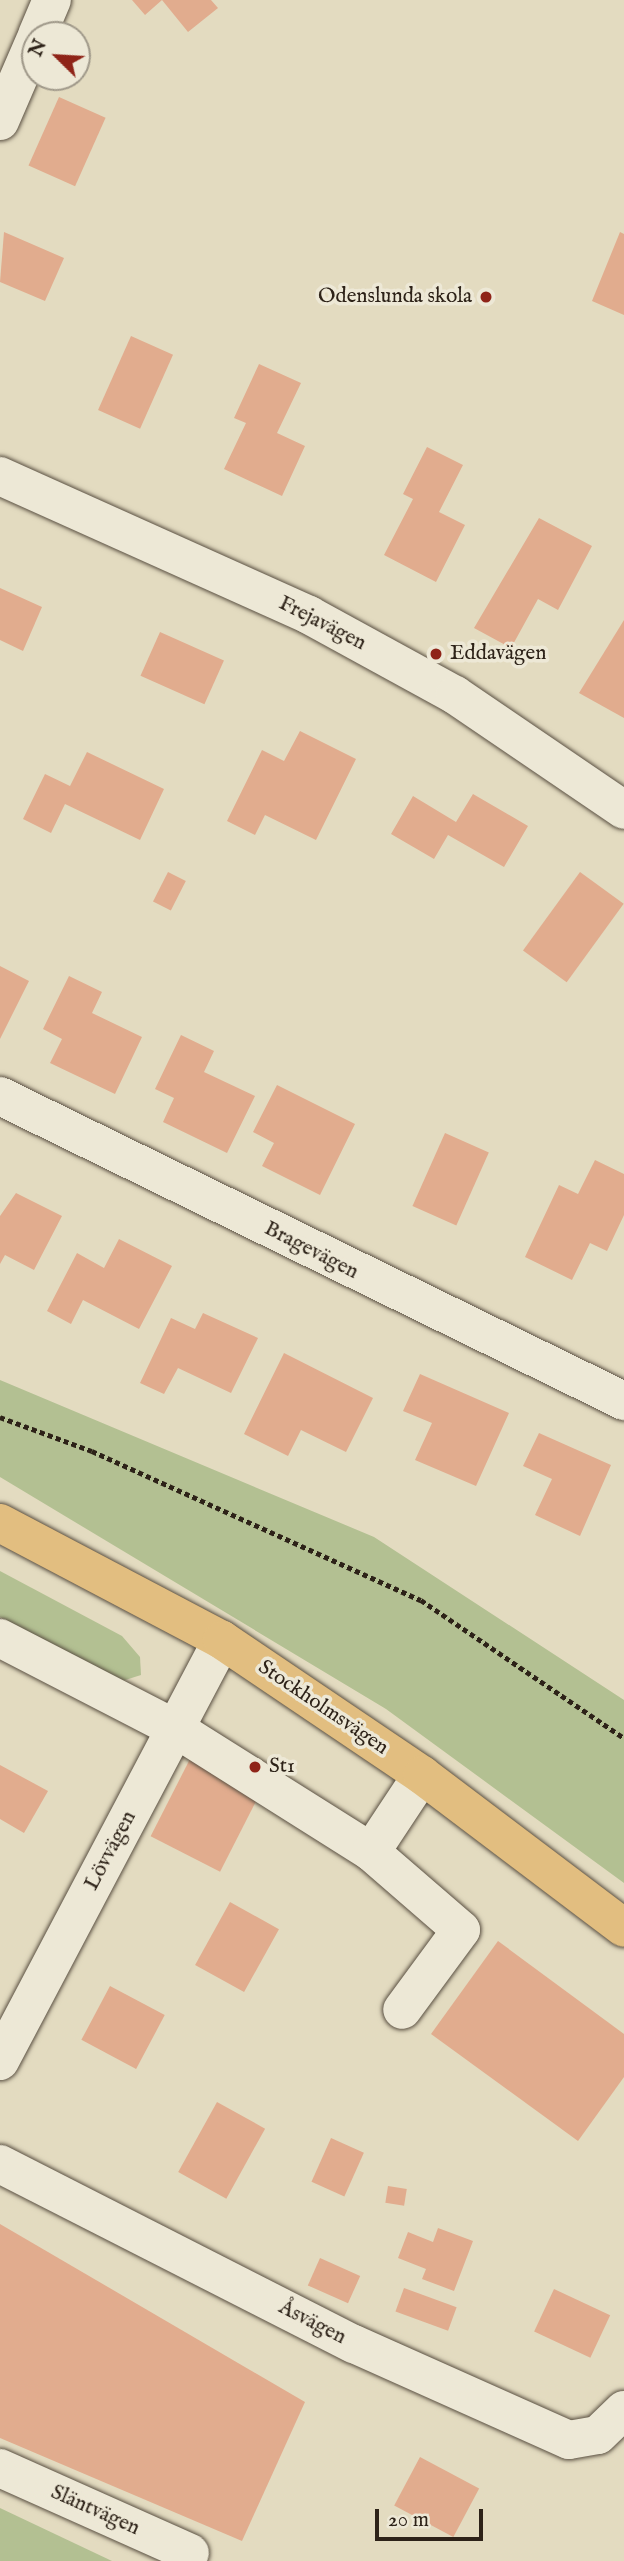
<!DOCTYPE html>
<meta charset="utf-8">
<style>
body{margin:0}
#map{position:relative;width:624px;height:2561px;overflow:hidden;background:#e3dbc0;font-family:"IM FELL English",serif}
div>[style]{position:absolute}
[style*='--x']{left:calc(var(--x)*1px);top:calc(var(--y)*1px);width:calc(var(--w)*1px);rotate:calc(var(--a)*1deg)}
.green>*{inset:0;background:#b3c092}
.building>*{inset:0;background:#e1ac8e;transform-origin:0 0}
.path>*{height:4.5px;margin-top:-2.25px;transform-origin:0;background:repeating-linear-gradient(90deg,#2d2218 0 5px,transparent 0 8.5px)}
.roads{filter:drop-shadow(0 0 2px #5a5042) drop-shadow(0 0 2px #5a5042)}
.minor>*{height:38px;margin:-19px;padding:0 19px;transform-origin:19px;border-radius:19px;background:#ede8d6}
.major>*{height:38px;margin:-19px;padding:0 19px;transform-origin:19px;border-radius:19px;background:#e2be80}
.dots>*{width:19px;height:19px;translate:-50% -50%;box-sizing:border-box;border:4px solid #ede8d6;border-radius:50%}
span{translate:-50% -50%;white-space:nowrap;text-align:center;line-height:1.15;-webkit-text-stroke:7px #ede8d6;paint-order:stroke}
.poi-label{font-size:21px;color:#2d2218}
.right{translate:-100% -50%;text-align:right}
.left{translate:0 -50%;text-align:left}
.street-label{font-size:21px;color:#2d2218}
.north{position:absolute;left:21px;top:21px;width:70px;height:70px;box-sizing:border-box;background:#ede8d6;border:2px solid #a0998a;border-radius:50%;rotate:294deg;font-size:19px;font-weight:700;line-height:28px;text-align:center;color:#2d2218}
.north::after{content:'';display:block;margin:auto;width:24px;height:32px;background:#8f2418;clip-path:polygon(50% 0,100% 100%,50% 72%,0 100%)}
.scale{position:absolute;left:375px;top:2509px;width:108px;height:32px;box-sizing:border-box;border:4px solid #2d2218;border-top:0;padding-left:9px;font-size:21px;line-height:24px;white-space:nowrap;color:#2d2218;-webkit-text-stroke:5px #ede8d6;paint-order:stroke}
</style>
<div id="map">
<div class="green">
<div style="clip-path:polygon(0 1380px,374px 1537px,624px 1700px,624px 1883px,386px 1709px,0 1477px)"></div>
<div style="clip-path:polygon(0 1571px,122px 1636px,140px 1657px,141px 1675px,119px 1682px,0 1617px)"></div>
<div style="clip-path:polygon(0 2508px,112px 2561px,0 2561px)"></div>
</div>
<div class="building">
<div style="clip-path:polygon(132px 0,211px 0,218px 8px,188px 32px,162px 0,145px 15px)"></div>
<div style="left:59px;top:97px;width:51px;height:75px;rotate:24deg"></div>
<div style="clip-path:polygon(4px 232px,64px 258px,45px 301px,0 282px)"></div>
<div style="clip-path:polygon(620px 232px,624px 234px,624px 315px,592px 301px)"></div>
<div style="left:131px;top:336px;width:46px;height:81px;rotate:24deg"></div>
<div style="clip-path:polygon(259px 364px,301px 383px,277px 433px,305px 446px,282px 496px,224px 469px,246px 423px,234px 418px)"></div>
<div style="clip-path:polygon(427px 447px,463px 465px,439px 512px,465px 525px,436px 582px,384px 555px,413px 499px,403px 494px)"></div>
<div style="clip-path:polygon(539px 518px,592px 546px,558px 610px,538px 599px,511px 648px,474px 628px)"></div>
<div style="clip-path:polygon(0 588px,42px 607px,23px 651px,0 640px)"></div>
<div style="clip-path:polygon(624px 620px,624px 718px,579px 693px)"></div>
<div style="left:160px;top:632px;width:70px;height:48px;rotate:24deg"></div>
<div style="clip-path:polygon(300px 731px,356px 759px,316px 840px,265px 815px,255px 835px,227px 821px,262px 750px,284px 761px)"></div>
<div style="clip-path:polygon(87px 752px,164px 789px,140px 840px,65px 804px,51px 833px,23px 819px,45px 774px,70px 786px)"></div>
<div style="clip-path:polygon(473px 794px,528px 826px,504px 867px,448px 835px,434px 859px,391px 834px,413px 796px,456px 822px)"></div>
<div style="left:168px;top:872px;width:20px;height:33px;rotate:27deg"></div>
<div style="left:580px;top:872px;width:54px;height:97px;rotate:36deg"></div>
<div style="clip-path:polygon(0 966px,29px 981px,0 1039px)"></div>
<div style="clip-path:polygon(69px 976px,102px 992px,92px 1013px,142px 1037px,115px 1094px,50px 1063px,62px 1039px,43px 1029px)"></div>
<div style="clip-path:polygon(181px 1035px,214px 1051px,204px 1072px,255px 1096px,227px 1153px,163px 1122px,174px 1098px,155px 1089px)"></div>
<div style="clip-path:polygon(277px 1085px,355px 1124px,320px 1195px,262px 1166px,274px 1143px,253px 1132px)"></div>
<div style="left:445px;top:1133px;width:48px;height:80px;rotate:24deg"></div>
<div style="clip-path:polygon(595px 1160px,624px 1174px,624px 1215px,607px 1251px,590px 1243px,572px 1280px,525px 1257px,559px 1185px,578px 1194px)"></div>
<div style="clip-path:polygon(16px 1193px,62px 1216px,34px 1270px,5px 1255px,0 1264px,0 1216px)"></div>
<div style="clip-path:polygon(119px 1239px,172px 1266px,139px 1329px,83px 1300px,71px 1324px,47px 1311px,77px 1253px,104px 1268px)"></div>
<div style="clip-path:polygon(203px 1313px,258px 1338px,231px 1393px,178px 1368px,164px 1394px,140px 1383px,171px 1318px,195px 1329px)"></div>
<div style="clip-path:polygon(284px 1353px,373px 1398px,346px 1452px,301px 1430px,288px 1456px,244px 1434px)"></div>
<div style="clip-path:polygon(420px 1374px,509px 1413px,476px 1486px,415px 1460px,432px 1423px,403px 1411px)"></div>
<div style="clip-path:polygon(539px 1433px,611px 1465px,580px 1536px,535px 1515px,552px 1479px,523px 1466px)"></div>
<div style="left:191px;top:1757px;width:78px;height:89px;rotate:27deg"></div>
<div style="clip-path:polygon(0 1765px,48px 1791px,24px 1833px,0 1819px)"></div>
<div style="left:230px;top:1902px;width:56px;height:72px;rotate:29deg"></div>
<div style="clip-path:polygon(498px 1941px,624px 2034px,624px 2077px,578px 2141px,431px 2034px)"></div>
<div style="left:110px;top:1986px;width:62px;height:61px;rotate:28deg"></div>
<div style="left:217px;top:2102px;width:55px;height:80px;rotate:29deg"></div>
<div style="left:331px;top:2138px;width:36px;height:48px;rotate:24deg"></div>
<div style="left:388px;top:2186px;width:19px;height:17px;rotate:9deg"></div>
<div style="clip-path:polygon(0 2224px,305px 2402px,242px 2541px,0 2438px)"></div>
<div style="clip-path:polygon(438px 2228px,473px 2241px,454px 2291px,422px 2279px,426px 2269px,398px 2258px,408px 2232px,433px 2242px)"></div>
<div style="left:320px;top:2258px;width:44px;height:30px;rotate:24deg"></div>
<div style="left:404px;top:2288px;width:56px;height:25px;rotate:20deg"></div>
<div style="left:554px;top:2289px;width:62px;height:47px;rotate:25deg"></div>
<div style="left:420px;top:2457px;width:67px;height:55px;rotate:28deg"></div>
</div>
<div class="path">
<div style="--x:0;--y:1417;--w:98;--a:20.3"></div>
<div style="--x:92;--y:1451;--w:361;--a:24.4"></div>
<div style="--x:421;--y:1600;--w:245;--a:34.2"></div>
</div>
<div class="roads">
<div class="minor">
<div style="--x:37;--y:35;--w:38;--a:-67"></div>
<div style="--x:0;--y:121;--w:88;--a:-66.6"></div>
<div style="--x:0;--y:476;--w:339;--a:24.2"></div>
<div style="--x:309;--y:615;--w:166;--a:28.7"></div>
<div style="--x:455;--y:695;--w:204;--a:34.2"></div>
<div style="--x:0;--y:1096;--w:695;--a:26.05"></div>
<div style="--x:0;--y:1638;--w:198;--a:27.3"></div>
<div style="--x:176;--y:1729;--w:231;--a:32.2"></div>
<div style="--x:371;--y:1852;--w:92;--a:-56.5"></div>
<div style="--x:371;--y:1852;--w:119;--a:40.9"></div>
<div style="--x:461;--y:1930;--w:99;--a:126.4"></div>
<div style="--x:0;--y:2061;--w:476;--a:-62.2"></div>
<div style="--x:0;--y:2164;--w:397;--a:27"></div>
<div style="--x:354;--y:2344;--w:235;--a:24.1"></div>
<div style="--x:569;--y:2440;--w:29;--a:-10"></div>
<div style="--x:598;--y:2435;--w:36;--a:-44"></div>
<div style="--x:0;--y:2468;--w:208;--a:24.1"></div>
</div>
<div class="major">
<div style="--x:0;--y:1523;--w:251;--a:27.8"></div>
<div style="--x:222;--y:1640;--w:241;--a:34"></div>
<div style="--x:422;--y:1775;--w:253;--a:37.1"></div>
</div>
</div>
<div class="dots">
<div style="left:486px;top:297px;background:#8f2418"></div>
<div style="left:436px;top:654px;background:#8f2418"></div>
<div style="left:255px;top:1767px;background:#8f2418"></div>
</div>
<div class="poi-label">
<span class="right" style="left:472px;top:297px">Odenslunda skola</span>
<span class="left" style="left:450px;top:654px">Eddavägen</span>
<span class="left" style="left:269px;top:1767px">St1</span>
</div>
<div class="street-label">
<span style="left:322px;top:624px;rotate:27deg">Frejavägen</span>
<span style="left:311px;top:1251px;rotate:27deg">Bragevägen</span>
<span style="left:323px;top:1708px;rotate:34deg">Stockholmsvägen</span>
<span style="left:111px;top:1851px;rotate:-62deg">Lövvägen</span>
<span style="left:312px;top:2323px;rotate:27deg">Åsvägen</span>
<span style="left:95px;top:2511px;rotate:24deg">Släntvägen</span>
</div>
<div class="north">N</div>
<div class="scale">20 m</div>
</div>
